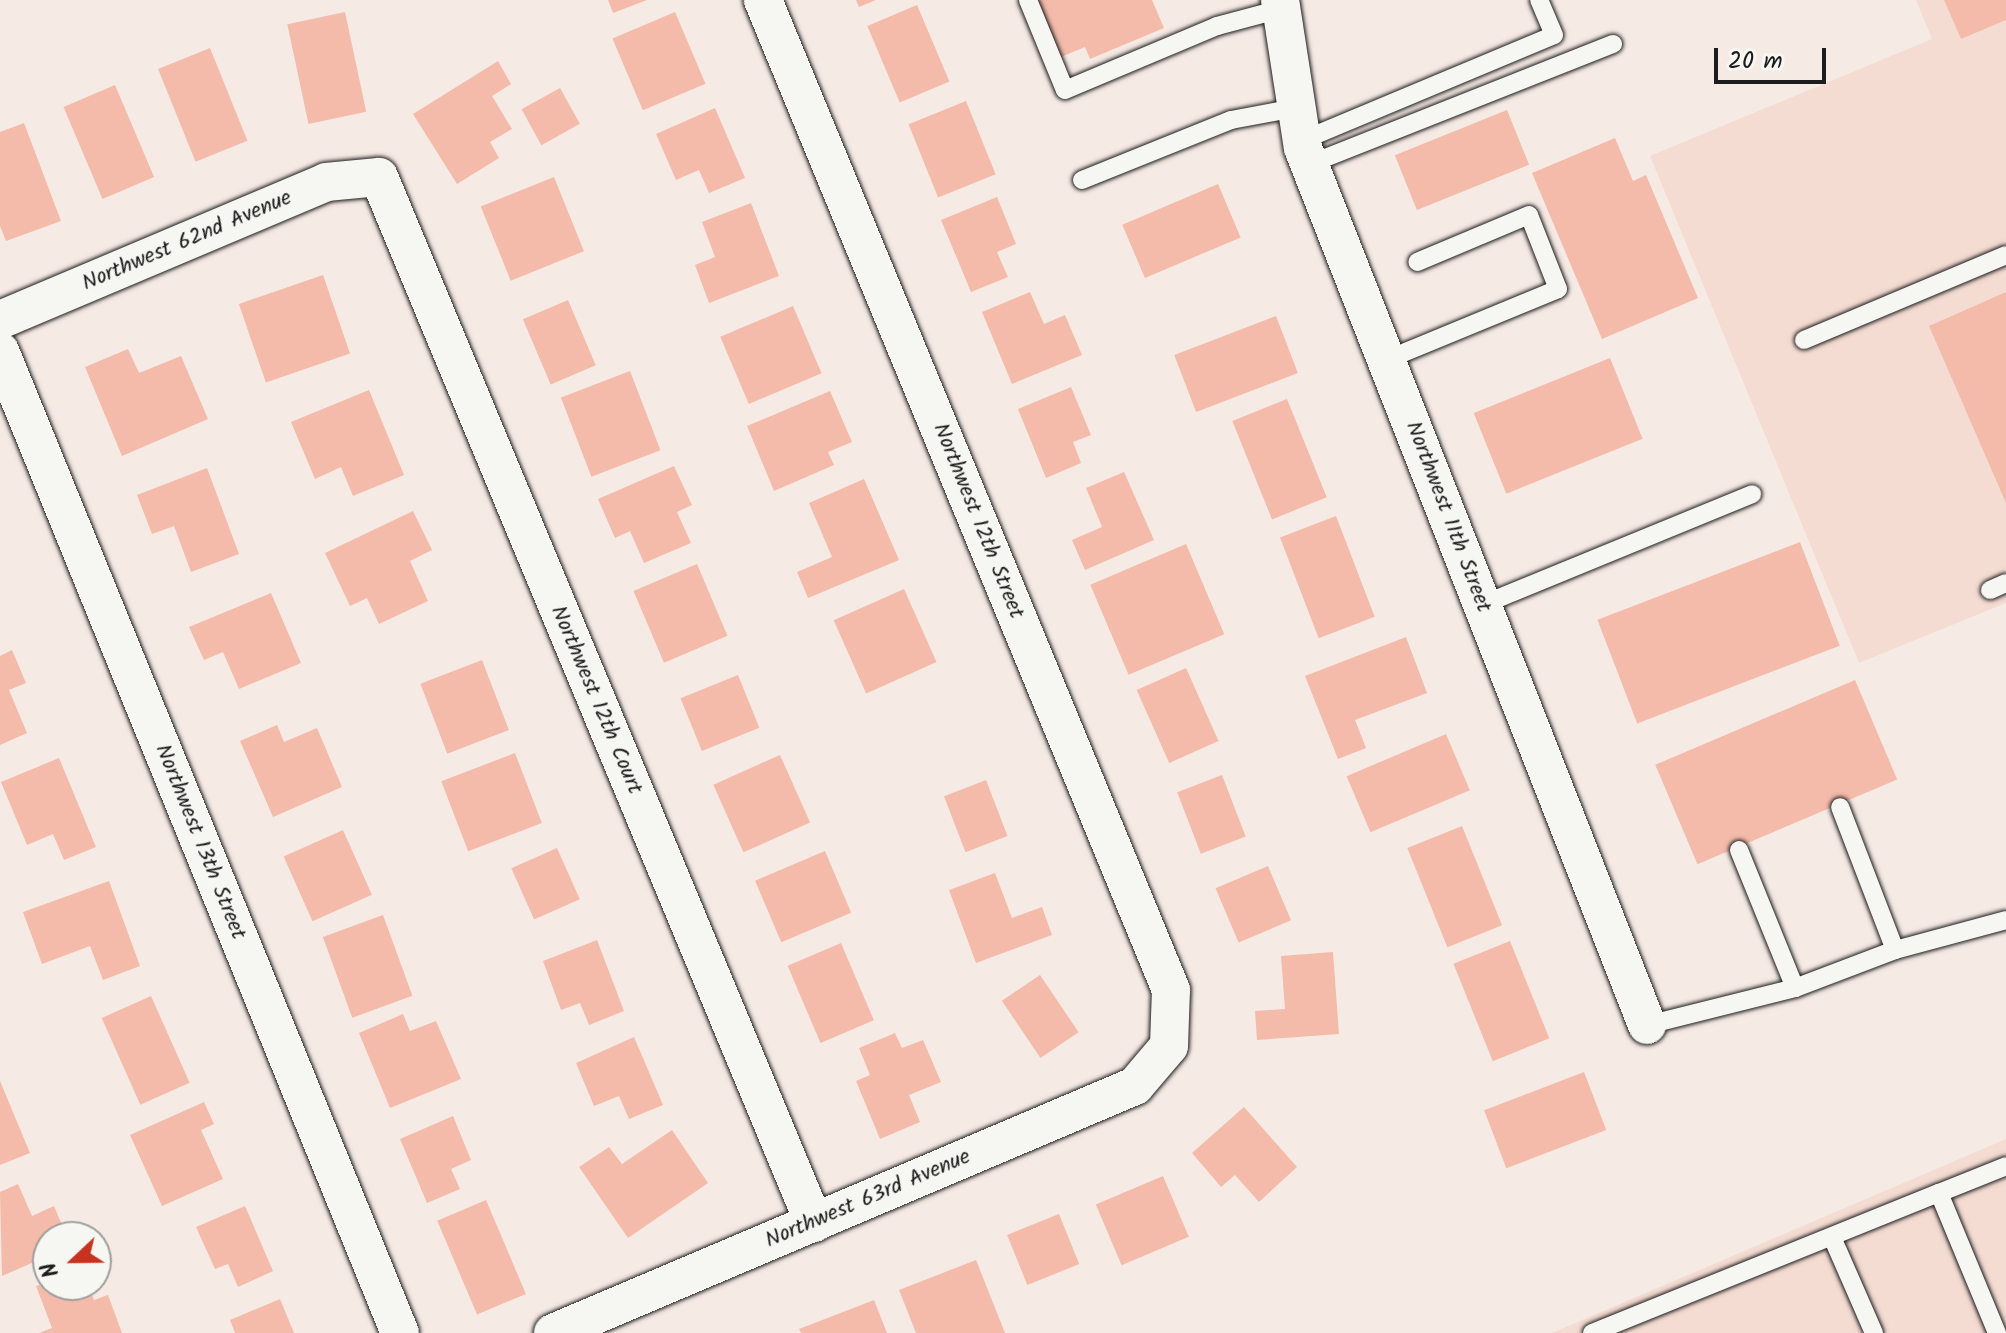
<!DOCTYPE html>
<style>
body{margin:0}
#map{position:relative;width:2006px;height:1333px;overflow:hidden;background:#f6eae4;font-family:Kalam,sans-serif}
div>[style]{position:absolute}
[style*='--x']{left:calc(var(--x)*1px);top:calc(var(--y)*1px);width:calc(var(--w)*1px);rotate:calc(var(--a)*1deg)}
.built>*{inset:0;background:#f5dcd3}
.building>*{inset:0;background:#f4bbab;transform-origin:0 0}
.roads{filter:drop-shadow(0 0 2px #1c1c1c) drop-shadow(0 0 2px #1c1c1c)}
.service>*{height:18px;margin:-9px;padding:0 9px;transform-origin:9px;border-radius:9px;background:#f6f6f2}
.minor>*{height:38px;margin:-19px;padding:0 19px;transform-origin:19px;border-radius:19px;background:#f6f6f2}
span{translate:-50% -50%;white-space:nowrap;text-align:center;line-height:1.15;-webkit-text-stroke:6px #f6f6f2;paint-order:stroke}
.street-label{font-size:22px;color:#1c1c1c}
.north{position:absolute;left:32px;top:1221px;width:80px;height:80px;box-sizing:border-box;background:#f6f6f2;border:2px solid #9f9f9c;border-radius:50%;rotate:248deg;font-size:22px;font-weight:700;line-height:32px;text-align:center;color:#1c1c1c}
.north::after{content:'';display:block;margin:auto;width:28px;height:36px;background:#c8321e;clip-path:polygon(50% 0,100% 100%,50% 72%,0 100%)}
.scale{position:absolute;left:1714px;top:48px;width:112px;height:36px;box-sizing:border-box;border:4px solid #1c1c1c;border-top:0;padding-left:10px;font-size:24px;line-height:28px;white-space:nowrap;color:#1c1c1c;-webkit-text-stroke:6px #f6f6f2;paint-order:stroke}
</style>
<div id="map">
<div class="built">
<div style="clip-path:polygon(1916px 0,2006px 0,2006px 603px,1859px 663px,1650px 156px,1932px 39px)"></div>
<div style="clip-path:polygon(2006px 1139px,2006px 1333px,1552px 1333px)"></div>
</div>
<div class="building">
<div style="clip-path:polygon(608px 0,647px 0,613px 13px)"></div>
<div style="clip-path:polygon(856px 0,876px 0,859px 7px)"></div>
<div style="clip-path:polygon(1037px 0,1152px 0,1164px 28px,1090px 59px,1085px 47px,1061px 57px)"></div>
<div style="clip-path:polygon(1944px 0,2006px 0,2006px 20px,1961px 39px)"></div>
<div style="left:917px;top:5px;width:83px;height:54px;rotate:67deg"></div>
<div style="left:345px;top:12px;width:102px;height:59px;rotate:78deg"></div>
<div style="left:675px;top:12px;width:78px;height:68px;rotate:67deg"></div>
<div style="left:210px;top:48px;width:100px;height:56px;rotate:68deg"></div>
<div style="clip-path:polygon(498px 61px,511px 84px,492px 96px,512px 129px,490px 142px,499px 158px,457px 184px,413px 114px)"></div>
<div style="left:115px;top:85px;width:100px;height:56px;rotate:67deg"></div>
<div style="left:560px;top:88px;width:41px;height:44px;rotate:61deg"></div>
<div style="left:966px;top:101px;width:79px;height:62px;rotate:68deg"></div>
<div style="clip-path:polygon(715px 108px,745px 178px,709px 193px,699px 170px,676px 180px,656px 134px)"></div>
<div style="left:1507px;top:110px;width:59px;height:121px;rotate:68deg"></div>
<div style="clip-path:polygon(24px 123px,61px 221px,6px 241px,0 226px,0 132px)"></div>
<div style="clip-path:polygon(1615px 138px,1633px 181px,1646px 175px,1698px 298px,1602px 339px,1532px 173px)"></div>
<div style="left:554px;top:177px;width:80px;height:79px;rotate:68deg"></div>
<div style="left:1218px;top:184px;width:58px;height:104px;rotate:67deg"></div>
<div style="clip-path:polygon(997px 197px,1016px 244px,997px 252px,1008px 277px,971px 292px,941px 220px)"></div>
<div style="clip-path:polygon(751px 203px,779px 276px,709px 303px,695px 265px,715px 257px,702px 222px)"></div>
<div style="left:323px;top:275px;width:83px;height:89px;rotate:71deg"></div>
<div style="clip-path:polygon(1030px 292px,1044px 324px,1065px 315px,1082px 355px,1012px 384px,982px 312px)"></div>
<div style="clip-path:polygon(2006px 292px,2006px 503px,1929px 326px)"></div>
<div style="left:568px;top:300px;width:71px;height:49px;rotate:67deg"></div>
<div style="left:793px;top:306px;width:73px;height:79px;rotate:67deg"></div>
<div style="left:1276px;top:316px;width:61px;height:109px;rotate:69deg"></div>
<div style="clip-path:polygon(128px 349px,139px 373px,181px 356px,208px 419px,122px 456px,85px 367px)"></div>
<div style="left:1610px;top:358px;width:87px;height:147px;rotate:68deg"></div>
<div style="left:630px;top:371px;width:85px;height:74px;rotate:69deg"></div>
<div style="clip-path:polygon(1071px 387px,1091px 435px,1073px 442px,1081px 463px,1046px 478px,1018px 409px)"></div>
<div style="clip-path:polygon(369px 390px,404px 475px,353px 496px,341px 467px,315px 479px,291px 422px)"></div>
<div style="clip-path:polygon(830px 391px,852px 442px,828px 452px,834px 465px,774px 491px,747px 426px)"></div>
<div style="left:1287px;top:399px;width:106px;height:59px;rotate:68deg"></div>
<div style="clip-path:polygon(674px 466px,692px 505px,677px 512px,691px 543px,644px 563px,630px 531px,615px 538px,598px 499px)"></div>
<div style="clip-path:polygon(207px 468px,239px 554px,191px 572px,174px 526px,152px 534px,137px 495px)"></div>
<div style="clip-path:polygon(1124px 472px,1154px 540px,1085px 570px,1072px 540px,1102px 527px,1086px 488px)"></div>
<div style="clip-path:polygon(864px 479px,899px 560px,808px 598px,797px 572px,832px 557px,809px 503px)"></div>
<div style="clip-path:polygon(413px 511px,432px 550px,410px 561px,428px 601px,379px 624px,367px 598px,350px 606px,325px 553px)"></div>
<div style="left:1336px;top:516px;width:108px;height:60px;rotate:69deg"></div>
<div style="left:1800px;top:542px;width:111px;height:217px;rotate:69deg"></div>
<div style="left:1186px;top:544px;width:98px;height:104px;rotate:67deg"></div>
<div style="left:697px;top:564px;width:78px;height:69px;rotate:67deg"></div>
<div style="left:904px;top:589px;width:80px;height:77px;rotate:66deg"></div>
<div style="clip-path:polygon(271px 593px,301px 663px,239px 689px,223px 652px,204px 660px,189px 627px)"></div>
<div style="clip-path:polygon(1406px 637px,1427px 693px,1355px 720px,1366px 748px,1338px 759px,1305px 676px)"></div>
<div style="clip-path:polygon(12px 650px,26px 683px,9px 690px,27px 733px,0 745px,0 656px)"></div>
<div style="left:482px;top:660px;width:75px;height:66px;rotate:69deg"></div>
<div style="left:1186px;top:668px;width:80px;height:54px;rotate:66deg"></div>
<div style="left:738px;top:675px;width:57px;height:62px;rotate:68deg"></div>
<div style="left:1855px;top:680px;width:108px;height:217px;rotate:67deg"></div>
<div style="clip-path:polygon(277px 725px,284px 742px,317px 728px,342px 787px,273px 817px,240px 741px)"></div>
<div style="left:1446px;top:734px;width:61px;height:108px;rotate:67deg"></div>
<div style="left:515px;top:753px;width:75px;height:79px;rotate:69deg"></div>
<div style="left:780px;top:755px;width:74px;height:73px;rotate:66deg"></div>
<div style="clip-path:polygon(59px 758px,96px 847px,64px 860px,53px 834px,27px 845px,1px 782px)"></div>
<div style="left:1222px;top:775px;width:66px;height:48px;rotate:69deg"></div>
<div style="left:986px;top:780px;width:60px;height:45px;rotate:69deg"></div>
<div style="left:1462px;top:826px;width:107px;height:59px;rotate:68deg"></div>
<div style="left:343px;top:830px;width:71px;height:65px;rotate:66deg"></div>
<div style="left:557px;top:848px;width:56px;height:50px;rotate:66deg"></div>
<div style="left:825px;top:851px;width:67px;height:76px;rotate:67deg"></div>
<div style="left:1268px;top:866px;width:59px;height:57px;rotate:67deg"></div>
<div style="clip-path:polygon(995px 873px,1012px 918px,1042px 907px,1052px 935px,976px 963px,949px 890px)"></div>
<div style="clip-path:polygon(109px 881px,140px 966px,103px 980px,90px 946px,42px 964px,23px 912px)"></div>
<div style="left:383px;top:915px;width:86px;height:64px;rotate:70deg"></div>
<div style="clip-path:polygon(597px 940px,624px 1011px,589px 1025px,580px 1003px,561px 1010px,543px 961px)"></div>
<div style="left:1510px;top:941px;width:105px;height:61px;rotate:68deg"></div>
<div style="left:841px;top:943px;width:84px;height:58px;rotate:67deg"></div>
<div style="clip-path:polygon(1333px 952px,1339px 1034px,1257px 1040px,1255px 1011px,1285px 1009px,1281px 956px)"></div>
<div style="left:1040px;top:975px;width:69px;height:46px;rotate:56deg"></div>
<div style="left:151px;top:996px;width:95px;height:54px;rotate:66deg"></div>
<div style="clip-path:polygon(403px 1014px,410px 1031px,436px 1021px,461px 1079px,390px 1108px,359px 1033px)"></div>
<div style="clip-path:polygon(895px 1033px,902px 1048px,923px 1040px,941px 1082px,909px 1095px,920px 1122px,880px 1139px,856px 1081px,870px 1075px,859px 1048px)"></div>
<div style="clip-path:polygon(634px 1037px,663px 1105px,629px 1119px,619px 1096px,594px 1106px,576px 1063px)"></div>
<div style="left:1584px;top:1072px;width:62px;height:107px;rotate:69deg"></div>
<div style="clip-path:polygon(0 1081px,30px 1153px,0 1165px)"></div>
<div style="clip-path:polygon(204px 1102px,214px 1124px,201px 1130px,223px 1179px,162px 1206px,130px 1135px)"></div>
<div style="clip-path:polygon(1244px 1107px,1297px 1167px,1259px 1202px,1235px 1175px,1221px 1187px,1192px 1153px)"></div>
<div style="clip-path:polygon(453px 1116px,471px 1160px,451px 1169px,460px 1189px,427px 1203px,400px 1139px)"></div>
<div style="clip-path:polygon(672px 1130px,708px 1183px,628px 1238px,579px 1167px,609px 1147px,622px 1164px)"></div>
<div style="left:1163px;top:1176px;width:66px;height:73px;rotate:67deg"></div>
<div style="clip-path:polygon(18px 1184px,32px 1216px,54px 1206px,67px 1237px,48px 1237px,48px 1256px,2px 1276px,0 1192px)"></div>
<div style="left:486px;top:1200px;width:102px;height:53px;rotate:67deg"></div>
<div style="clip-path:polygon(245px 1206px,273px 1271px,238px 1287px,228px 1264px,215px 1269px,196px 1227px)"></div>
<div style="left:1059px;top:1214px;width:54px;height:56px;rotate:68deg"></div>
<div style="clip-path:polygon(976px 1260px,1005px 1333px,916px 1333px,899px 1290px)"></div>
<div style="clip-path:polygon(48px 1282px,88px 1285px,94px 1300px,108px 1295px,122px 1333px,39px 1333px,52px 1328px,36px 1286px)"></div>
<div style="clip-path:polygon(280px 1299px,294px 1333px,235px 1333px,230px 1320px)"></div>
<div style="clip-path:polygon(874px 1300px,887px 1333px,801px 1333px,799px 1329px)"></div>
</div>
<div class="roads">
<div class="service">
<div style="--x:1028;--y:0;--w:97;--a:67.7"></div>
<div style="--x:1065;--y:90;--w:165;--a:-22.8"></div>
<div style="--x:1217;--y:26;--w:66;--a:-14.9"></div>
<div style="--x:1301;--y:141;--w:274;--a:-22.7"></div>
<div style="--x:1554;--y:35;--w:38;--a:-113"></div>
<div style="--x:1310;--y:164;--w:326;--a:-21.6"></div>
<div style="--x:1082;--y:180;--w:161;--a:-21.9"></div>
<div style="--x:1231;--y:120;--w:66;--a:-10.5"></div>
<div style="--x:1804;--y:340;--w:219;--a:-22.8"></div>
<div style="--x:1386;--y:360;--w:186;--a:-22.4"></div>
<div style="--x:1558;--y:289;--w:79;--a:-111.4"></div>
<div style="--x:1529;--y:215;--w:121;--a:157.2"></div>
<div style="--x:1990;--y:590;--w:17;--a:-24"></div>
<div style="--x:1482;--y:605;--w:292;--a:-22.3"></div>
<div style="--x:1739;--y:850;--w:149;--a:67.9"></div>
<div style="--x:1795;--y:988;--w:107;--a:-20.8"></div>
<div style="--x:1895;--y:950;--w:153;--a:-111"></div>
<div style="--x:1895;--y:950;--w:115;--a:-15.1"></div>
<div style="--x:1647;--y:1025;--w:153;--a:-14"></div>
<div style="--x:1939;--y:1193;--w:72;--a:-21.9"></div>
<div style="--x:1832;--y:1237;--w:105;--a:66.4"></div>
<div style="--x:1592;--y:1333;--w:374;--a:-22"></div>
<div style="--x:1939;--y:1193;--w:152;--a:67.5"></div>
</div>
<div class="minor">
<div style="--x:1280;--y:0;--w:150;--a:81.2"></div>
<div style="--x:1303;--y:148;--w:942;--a:68.58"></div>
<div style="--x:0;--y:320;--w:354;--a:-22.9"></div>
<div style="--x:326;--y:182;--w:53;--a:-5.4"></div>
<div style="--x:379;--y:177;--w:1133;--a:67.42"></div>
<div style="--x:0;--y:351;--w:1060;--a:67.84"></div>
<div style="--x:553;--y:1333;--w:632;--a:-23"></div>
<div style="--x:1135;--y:1086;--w:52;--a:-49.6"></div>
<div style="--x:1169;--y:1046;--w:56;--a:-88"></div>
<div style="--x:1171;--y:990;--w:1071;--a:-112.4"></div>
</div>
</div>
<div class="street-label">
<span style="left:187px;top:241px;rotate:-23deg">Northwest 62nd Avenue</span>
<span style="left:1448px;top:517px;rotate:69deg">Northwest 11th Street</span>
<span style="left:978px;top:521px;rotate:68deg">Northwest 12th Street</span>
<span style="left:596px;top:700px;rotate:67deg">Northwest 12th Court</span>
<span style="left:200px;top:842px;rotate:68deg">Northwest 13th Street</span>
<span style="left:868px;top:1199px;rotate:-23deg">Northwest 63rd Avenue</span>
</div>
<div class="north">N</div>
<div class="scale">20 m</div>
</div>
